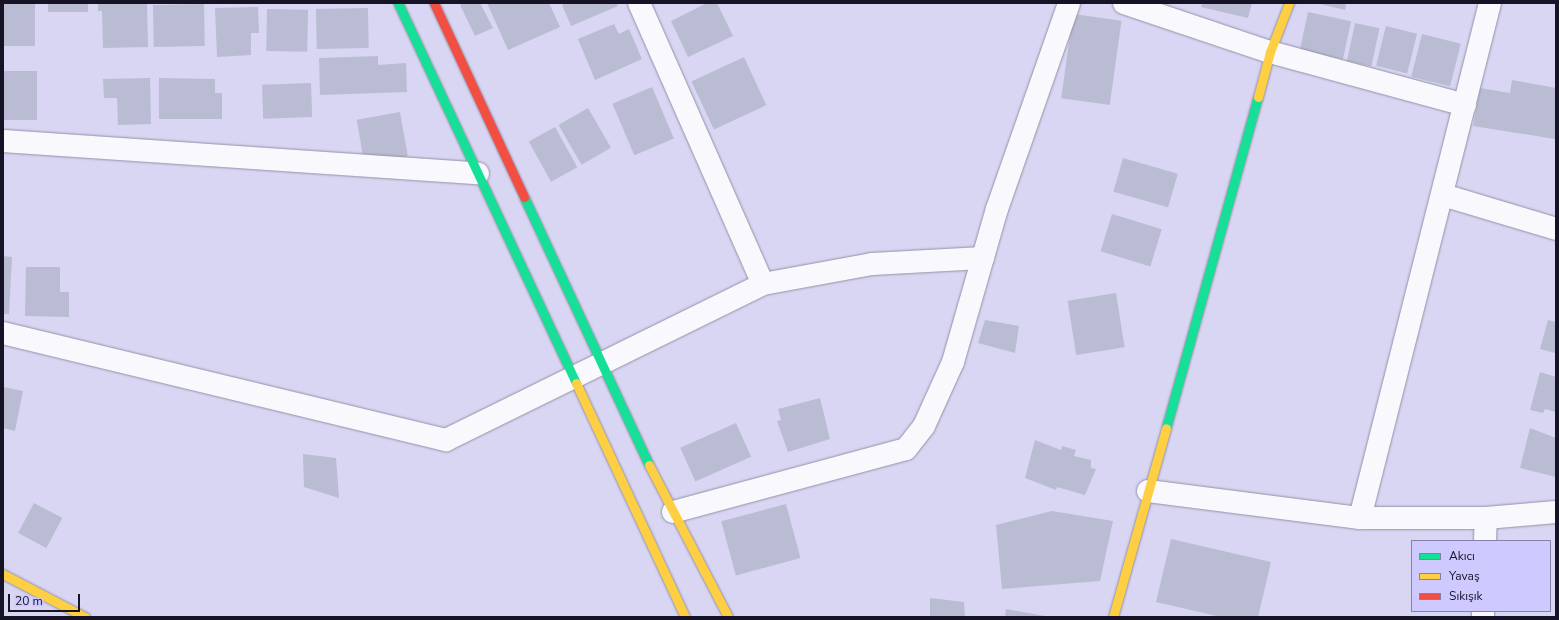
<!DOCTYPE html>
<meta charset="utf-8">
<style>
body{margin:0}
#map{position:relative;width:1559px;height:620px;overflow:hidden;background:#d8d6f3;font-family:"Nunito Sans",sans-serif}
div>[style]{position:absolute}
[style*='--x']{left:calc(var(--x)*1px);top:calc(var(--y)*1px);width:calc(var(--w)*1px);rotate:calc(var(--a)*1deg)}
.building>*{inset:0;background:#babcd3;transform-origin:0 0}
.roads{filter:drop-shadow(0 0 1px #9391a7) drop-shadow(0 0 1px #9391a7)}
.street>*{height:22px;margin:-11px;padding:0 11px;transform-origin:11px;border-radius:11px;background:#f9f9fd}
.fast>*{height:9px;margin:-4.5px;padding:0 4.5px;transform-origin:4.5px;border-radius:4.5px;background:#16e098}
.slow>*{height:9px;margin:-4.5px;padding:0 4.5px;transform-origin:4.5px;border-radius:4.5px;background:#ffcf43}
.jam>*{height:9px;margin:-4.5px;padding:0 4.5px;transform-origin:4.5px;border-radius:4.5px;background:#f24e42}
span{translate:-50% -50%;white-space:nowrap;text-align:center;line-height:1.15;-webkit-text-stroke:4px #cecaff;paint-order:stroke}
.frame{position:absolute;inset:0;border:4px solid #161326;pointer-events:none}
.legend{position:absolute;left:1411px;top:540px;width:140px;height:72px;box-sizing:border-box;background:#cecaff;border:1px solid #8481a8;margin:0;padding:5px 7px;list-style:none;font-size:12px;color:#161326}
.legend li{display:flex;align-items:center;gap:8px;height:20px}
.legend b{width:20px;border:1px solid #8481a8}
.scale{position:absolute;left:8px;top:594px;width:72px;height:18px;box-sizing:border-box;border:2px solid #161326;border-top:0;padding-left:5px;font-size:12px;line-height:14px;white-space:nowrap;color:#161326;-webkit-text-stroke:3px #cecaff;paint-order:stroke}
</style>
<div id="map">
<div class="building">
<div style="left:3px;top:3px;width:32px;height:43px"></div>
<div style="left:48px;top:3px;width:40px;height:9px"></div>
<div style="clip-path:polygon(98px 3px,147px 3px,148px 47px,103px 48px,102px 11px,98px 11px)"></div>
<div style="clip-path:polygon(465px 3px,480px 3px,493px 28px,475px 36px,460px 5px)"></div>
<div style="clip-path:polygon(487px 3px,549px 3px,560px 27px,508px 50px)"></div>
<div style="clip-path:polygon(567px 3px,616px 3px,618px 6px,571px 26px,562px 5px)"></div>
<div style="clip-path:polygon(707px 3px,717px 3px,733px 36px,688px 57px,671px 21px)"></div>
<div style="clip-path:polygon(1202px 3px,1252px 3px,1248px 18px,1201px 7px)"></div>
<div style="clip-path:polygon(1316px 3px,1346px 3px,1345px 10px)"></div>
<div style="left:204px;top:4px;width:42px;height:51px;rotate:89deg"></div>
<div style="clip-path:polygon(258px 7px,259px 33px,251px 33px,251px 55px,217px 57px,215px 8px)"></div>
<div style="left:368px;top:8px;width:40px;height:52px;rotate:89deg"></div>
<div style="left:267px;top:9px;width:41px;height:42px;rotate:1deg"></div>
<div style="left:1308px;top:12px;width:44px;height:39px;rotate:12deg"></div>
<div style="left:1073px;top:14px;width:49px;height:85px;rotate:8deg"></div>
<div style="left:1355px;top:23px;width:25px;height:39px;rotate:12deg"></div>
<div style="clip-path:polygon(614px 24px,619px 34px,629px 29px,642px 59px,595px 80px,578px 39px)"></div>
<div style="left:1386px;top:26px;width:32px;height:41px;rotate:14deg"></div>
<div style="left:1422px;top:34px;width:40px;height:44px;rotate:14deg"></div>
<div style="clip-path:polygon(378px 56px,378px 65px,406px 63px,407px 92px,320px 95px,319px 58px)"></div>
<div style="left:744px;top:57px;width:53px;height:58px;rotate:65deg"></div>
<div style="left:3px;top:71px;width:34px;height:49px"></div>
<div style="clip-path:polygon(150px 78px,151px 124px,118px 125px,117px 98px,104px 98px,103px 79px)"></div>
<div style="clip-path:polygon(159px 78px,215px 79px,215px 93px,222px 93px,222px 119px,159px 119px)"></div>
<div style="clip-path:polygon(1512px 80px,1556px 88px,1555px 139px,1473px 126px,1480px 88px,1510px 93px)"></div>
<div style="left:311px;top:83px;width:34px;height:49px;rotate:88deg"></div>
<div style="left:652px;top:87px;width:56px;height:43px;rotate:67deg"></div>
<div style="left:588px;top:108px;width:46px;height:34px;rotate:60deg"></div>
<div style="left:400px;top:112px;width:45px;height:44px;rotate:80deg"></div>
<div style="left:555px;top:127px;width:46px;height:30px;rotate:61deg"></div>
<div style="left:1123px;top:158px;width:57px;height:35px;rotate:16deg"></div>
<div style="left:1112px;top:214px;width:52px;height:39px;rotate:17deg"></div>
<div style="clip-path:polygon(3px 256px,12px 257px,9px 314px,3px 314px)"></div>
<div style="clip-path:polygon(26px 267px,60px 267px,60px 292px,69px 292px,69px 317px,25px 316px)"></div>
<div style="left:1116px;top:293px;width:55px;height:49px;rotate:81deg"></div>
<div style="clip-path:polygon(985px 320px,1019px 326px,1015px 353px,978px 343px)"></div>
<div style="clip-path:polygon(1548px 320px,1556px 322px,1556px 357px,1555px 353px,1540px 349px)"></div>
<div style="clip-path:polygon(1540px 372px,1556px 377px,1556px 412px,1545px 409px,1543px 413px,1530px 410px)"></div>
<div style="clip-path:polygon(3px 387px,23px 391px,15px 431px,3px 428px)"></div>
<div style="clip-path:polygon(820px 398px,830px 439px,788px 452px,777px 421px,781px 420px,778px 409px)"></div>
<div style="left:736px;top:423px;width:37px;height:61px;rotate:66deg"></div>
<div style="clip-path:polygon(1530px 428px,1556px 438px,1556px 477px,1520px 468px)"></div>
<div style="clip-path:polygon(1035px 440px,1061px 450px,1062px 446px,1076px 450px,1074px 456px,1091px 460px,1091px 468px,1096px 469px,1085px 495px,1057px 487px,1056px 490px,1025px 478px)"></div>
<div style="clip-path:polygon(303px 454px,336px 458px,339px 498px,304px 487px)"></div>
<div style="left:34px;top:503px;width:32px;height:34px;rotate:28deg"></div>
<div style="left:786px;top:504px;width:56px;height:67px;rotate:75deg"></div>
<div style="clip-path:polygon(1052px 511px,1113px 521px,1100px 581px,1002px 589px,996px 525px)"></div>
<div style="clip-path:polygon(1171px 539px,1271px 562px,1258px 617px,1221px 617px,1156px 602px)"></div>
<div style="clip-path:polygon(930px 598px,964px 602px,965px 617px,930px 617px)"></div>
<div style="clip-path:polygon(1006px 609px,1045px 616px,1045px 617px,1005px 617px)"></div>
</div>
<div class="roads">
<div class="street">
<div style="--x:639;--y:3;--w:307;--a:66.2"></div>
<div style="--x:1124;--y:3;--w:154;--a:18.6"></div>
<div style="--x:1270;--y:52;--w:202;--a:15.2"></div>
<div style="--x:3;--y:141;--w:476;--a:3.9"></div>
<div style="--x:1443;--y:195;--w:118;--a:16.7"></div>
<div style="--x:3;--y:333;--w:456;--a:13.6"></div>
<div style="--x:446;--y:440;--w:353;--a:-26.2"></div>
<div style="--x:763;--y:284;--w:111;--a:-10.4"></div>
<div style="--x:872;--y:264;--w:111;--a:-3.1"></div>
<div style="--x:1148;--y:491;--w:214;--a:7.3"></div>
<div style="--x:1360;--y:518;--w:126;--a:0"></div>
<div style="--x:1486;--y:518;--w:70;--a:-4.9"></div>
<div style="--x:673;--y:512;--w:241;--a:-15.1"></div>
<div style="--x:906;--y:449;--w:29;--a:-52"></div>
<div style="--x:924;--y:426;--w:70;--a:-65.6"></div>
<div style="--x:953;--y:362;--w:159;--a:-74"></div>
<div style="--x:997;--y:209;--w:218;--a:-70.7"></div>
<div style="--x:1360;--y:518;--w:531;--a:-75.83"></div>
<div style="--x:1485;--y:541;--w:23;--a:-88"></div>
<div style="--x:1483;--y:617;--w:6;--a:-90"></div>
</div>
<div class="fast">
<div style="--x:398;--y:3;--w:420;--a:64.9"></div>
<div style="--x:524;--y:197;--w:296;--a:65"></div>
<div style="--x:1166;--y:428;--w:344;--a:-74.5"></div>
</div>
<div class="slow">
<div style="--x:1258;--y:97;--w:47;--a:-75.1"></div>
<div style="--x:1270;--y:52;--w:53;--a:-68.8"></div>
<div style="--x:576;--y:383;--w:258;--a:65"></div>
<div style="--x:649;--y:465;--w:171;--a:62.5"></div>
<div style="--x:3;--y:574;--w:93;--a:27.7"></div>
<div style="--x:1113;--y:617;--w:196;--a:-74.3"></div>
</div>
<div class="jam">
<div style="--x:434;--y:3;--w:214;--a:65.1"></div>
</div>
</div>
<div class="frame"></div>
<ul class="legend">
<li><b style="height:5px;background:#16e098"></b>Akıcı</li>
<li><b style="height:5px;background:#ffcf43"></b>Yavaş</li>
<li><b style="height:5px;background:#f24e42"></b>Sıkışık</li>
</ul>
<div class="scale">20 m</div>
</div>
